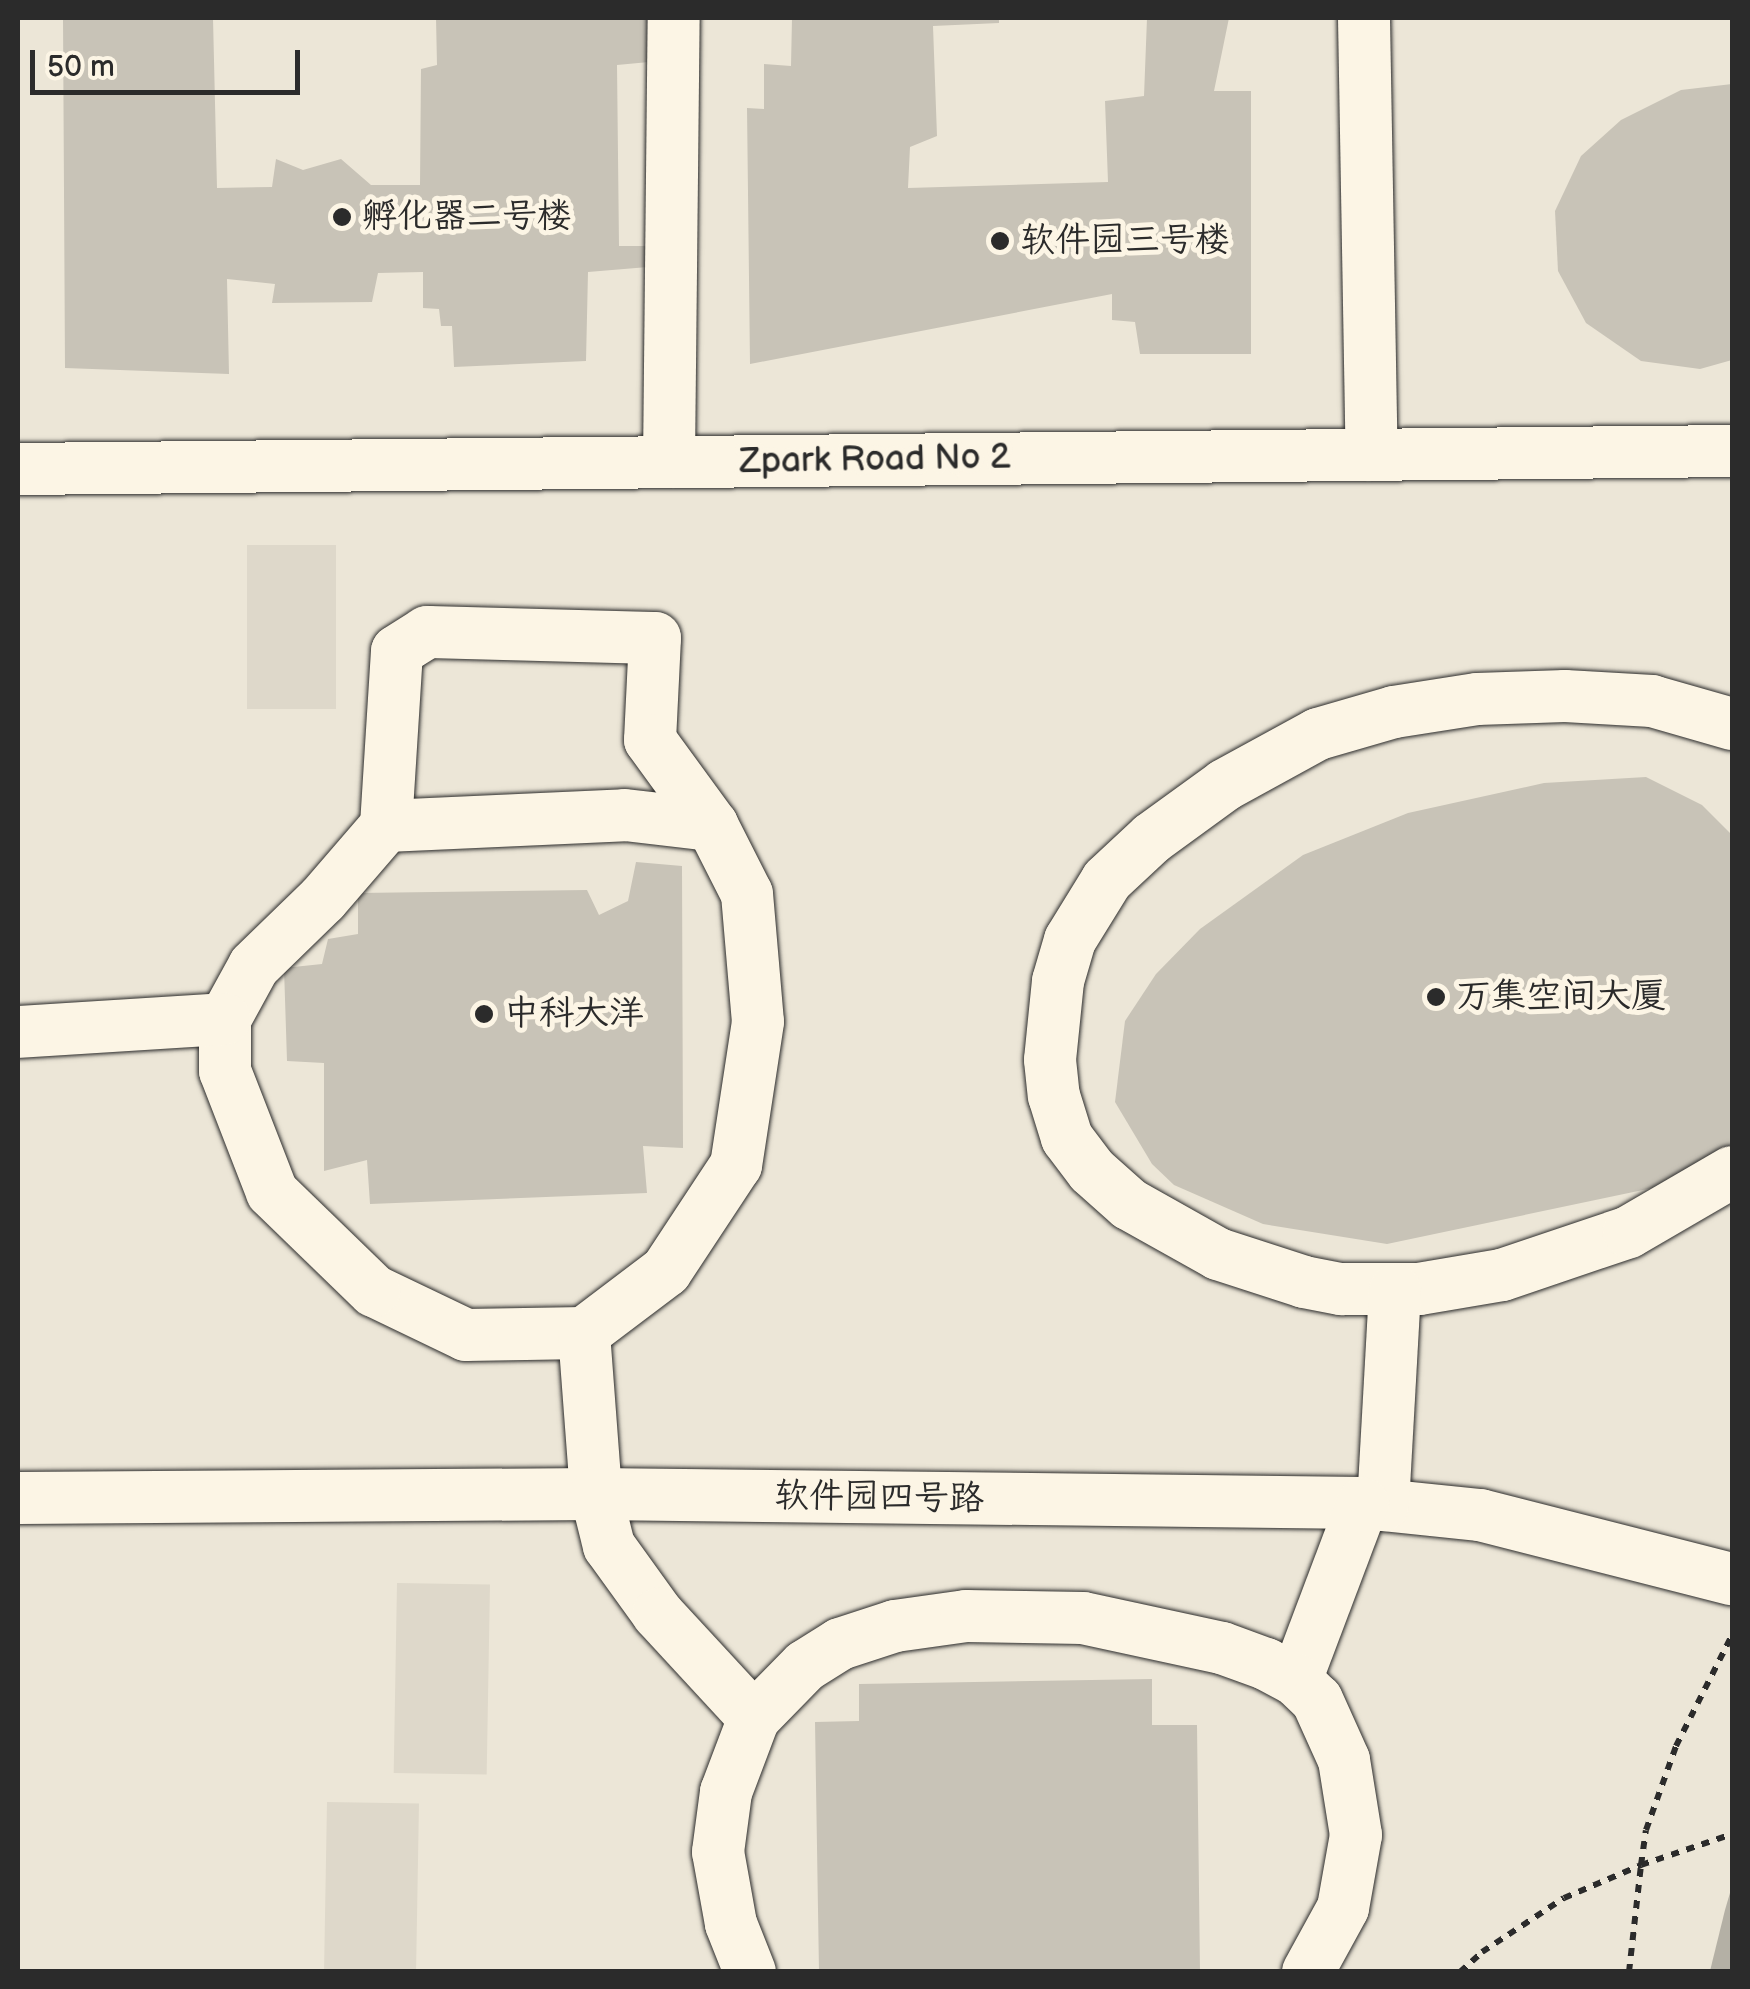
<!DOCTYPE html>
<meta charset="utf-8">
<style>
body{margin:0}
#map{position:relative;width:1750px;height:1989px;overflow:hidden;background:#fcf5e5;font-family:"Balsamiq Sans","LXGW WenKai TC",sans-serif}
div>[style]{position:absolute}
[style*='--x']{left:calc(var(--x)*1px);top:calc(var(--y)*1px);width:calc(var(--w)*1px);rotate:calc(var(--a)*1deg)}
.built>*{inset:0;background:#ece6d7;transform-origin:0 0}
.green>*{inset:0;background:#ded8ca;transform-origin:0 0}
.water>*{inset:0;background:#b4b0a5}
.building>*{inset:0;background:#c8c3b7}
.path>*{height:6px;margin-top:-3px;transform-origin:0;background:repeating-linear-gradient(90deg,#2b2b2b 0 8px,transparent 0 16px)}
.roads{filter:drop-shadow(0 0 2px #2b2b2b) drop-shadow(0 0 2px #2b2b2b)}
.minor>*{height:52px;margin:-26px;padding:0 26px;transform-origin:26px;border-radius:26px;background:#fcf5e5}
.dots>*{width:28px;height:28px;translate:-50% -50%;box-sizing:border-box;border:5px solid #fcf5e5;border-radius:50%}
span{translate:-50% -50%;white-space:nowrap;text-align:center;line-height:1.15;-webkit-text-stroke:10px #fcf5e5;paint-order:stroke}
.poi-label{font-size:35px;color:#2b2b2b}
.left{translate:0 -50%;text-align:left}
.street-label{font-size:35px;color:#2b2b2b}
.frame{position:absolute;inset:0;border:20px solid #2b2b2b;pointer-events:none}
.scale{position:absolute;left:30px;top:50px;width:270px;height:45px;box-sizing:border-box;border:5px solid #2b2b2b;border-top:0;padding-left:12px;font-size:30px;line-height:35px;white-space:nowrap;color:#2b2b2b;-webkit-text-stroke:8px #fcf5e5;paint-order:stroke}
</style>
<div id="map">
<div class="built">
<div style="left:18px;top:18px;width:1714px;height:1953px"></div>
</div>
<div class="green">
<div style="left:247px;top:545px;width:89px;height:164px"></div>
<div style="left:397px;top:1583px;width:93px;height:190px;rotate:1deg"></div>
<div style="left:327px;top:1802px;width:92px;height:169px;rotate:1deg"></div>
</div>
<div class="water">
<div style="clip-path:polygon(1732px 1886px,1732px 1971px,1710px 1971px,1725px 1910px)"></div>
</div>
<div class="building">
<div style="clip-path:polygon(63px 18px,213px 18px,217px 188px,272px 187px,276px 159px,303px 170px,341px 159px,371px 185px,420px 185px,421px 69px,437px 65px,436px 18px,649px 18px,649px 62px,617px 65px,619px 246px,658px 246px,660px 266px,588px 272px,586px 361px,454px 367px,452px 326px,441px 326px,439px 309px,423px 308px,423px 272px,378px 273px,372px 302px,272px 303px,275px 284px,227px 279px,229px 374px,65px 368px)"></div>
<div style="clip-path:polygon(792px 18px,999px 18px,999px 23px,933px 26px,937px 136px,910px 147px,908px 188px,1108px 182px,1105px 101px,1144px 96px,1147px 18px,1229px 18px,1214px 91px,1251px 91px,1251px 354px,1140px 354px,1135px 322px,1112px 320px,1112px 294px,750px 364px,747px 108px,764px 109px,764px 64px,791px 66px)"></div>
<div style="clip-path:polygon(1732px 84px,1732px 360px,1700px 369px,1641px 361px,1586px 323px,1558px 271px,1555px 211px,1581px 156px,1621px 120px,1681px 90px)"></div>
<div style="clip-path:polygon(1646px 777px,1702px 805px,1732px 835px,1732px 1144px,1681px 1182px,1387px 1244px,1263px 1224px,1174px 1185px,1152px 1164px,1115px 1102px,1125px 1021px,1156px 974px,1200px 929px,1303px 855px,1408px 813px,1544px 783px)"></div>
<div style="clip-path:polygon(636px 862px,682px 866px,683px 1148px,643px 1146px,647px 1193px,370px 1204px,367px 1160px,324px 1171px,324px 1063px,287px 1061px,284px 968px,322px 964px,328px 939px,358px 934px,358px 893px,587px 890px,599px 915px,628px 901px)"></div>
<div style="clip-path:polygon(1152px 1679px,1152px 1725px,1197px 1725px,1200px 1972px,819px 1972px,815px 1722px,859px 1721px,859px 1684px)"></div>
</div>
<div class="path">
<div style="--x:1460;--y:1972;--w:30;--a:-42"></div>
<div style="--x:1482;--y:1952;--w:98;--a:-33.4"></div>
<div style="--x:1564;--y:1898;--w:84;--a:-23.2"></div>
<div style="--x:1641;--y:1865;--w:35;--a:-82"></div>
<div style="--x:1646;--y:1830;--w:89;--a:-70.3"></div>
<div style="--x:1676;--y:1746;--w:124;--a:-63.2"></div>
<div style="--x:1629;--y:1972;--w:108;--a:-83.6"></div>
<div style="--x:1641;--y:1865;--w:96;--a:-18.8"></div>
</div>
<div class="roads">
<div class="minor">
<div style="--x:1364;--y:18;--w:437;--a:89"></div>
<div style="--x:669;--y:462;--w:444;--a:-89.4"></div>
<div style="--x:18;--y:469;--w:1714;--a:-0.6"></div>
<div style="--x:427;--y:632;--w:228;--a:1.5"></div>
<div style="--x:655;--y:638;--w:102;--a:92.8"></div>
<div style="--x:650;--y:740;--w:105;--a:53.9"></div>
<div style="--x:712;--y:825;--w:77;--a:63.1"></div>
<div style="--x:747;--y:894;--w:128;--a:85.1"></div>
<div style="--x:758;--y:1022;--w:145;--a:98.7"></div>
<div style="--x:736;--y:1165;--w:127;--a:123.4"></div>
<div style="--x:666;--y:1271;--w:103;--a:142.9"></div>
<div style="--x:584;--y:1333;--w:118;--a:179"></div>
<div style="--x:466;--y:1335;--w:102;--a:-154.4"></div>
<div style="--x:374;--y:1291;--w:142;--a:-135.9"></div>
<div style="--x:272;--y:1192;--w:130;--a:-111.2"></div>
<div style="--x:225;--y:1071;--w:52;--a:-90"></div>
<div style="--x:225;--y:1019;--w:60;--a:-61.3"></div>
<div style="--x:254;--y:966;--w:96;--a:-44.2"></div>
<div style="--x:323;--y:899;--w:96;--a:-49.2"></div>
<div style="--x:386;--y:826;--w:175;--a:-86.4"></div>
<div style="--x:397;--y:651;--w:36;--a:-32"></div>
<div style="--x:1732;--y:724;--w:83;--a:-164"></div>
<div style="--x:1652;--y:701;--w:87;--a:-176.7"></div>
<div style="--x:1565;--y:696;--w:88;--a:178"></div>
<div style="--x:1477;--y:699;--w:84;--a:171.1"></div>
<div style="--x:1394;--y:712;--w:79;--a:163.9"></div>
<div style="--x:1318;--y:734;--w:106;--a:151.3"></div>
<div style="--x:1225;--y:785;--w:90;--a:144"></div>
<div style="--x:1152;--y:838;--w:62;--a:137"></div>
<div style="--x:1107;--y:880;--w:70;--a:121.7"></div>
<div style="--x:1070;--y:940;--w:43;--a:106.3"></div>
<div style="--x:1058;--y:981;--w:79;--a:95.8"></div>
<div style="--x:1050;--y:1060;--w:36;--a:84"></div>
<div style="--x:1054;--y:1096;--w:44;--a:72.8"></div>
<div style="--x:1067;--y:1138;--w:41;--a:52.9"></div>
<div style="--x:1092;--y:1171;--w:50;--a:41.7"></div>
<div style="--x:1129;--y:1204;--w:102;--a:29.3"></div>
<div style="--x:1218;--y:1254;--w:90;--a:18"></div>
<div style="--x:1304;--y:1282;--w:38;--a:11"></div>
<div style="--x:1341;--y:1289;--w:78;--a:0"></div>
<div style="--x:1419;--y:1289;--w:84;--a:-9.6"></div>
<div style="--x:1502;--y:1275;--w:134;--a:-18.7"></div>
<div style="--x:1629;--y:1232;--w:119;--a:-30.2"></div>
<div style="--x:386;--y:826;--w:239;--a:-2.6"></div>
<div style="--x:625;--y:815;--w:88;--a:6.6"></div>
<div style="--x:18;--y:1032;--w:207;--a:-3.6"></div>
<div style="--x:584;--y:1333;--w:161;--a:85.7"></div>
<div style="--x:596;--y:1494;--w:54;--a:76"></div>
<div style="--x:609;--y:1546;--w:84;--a:54.2"></div>
<div style="--x:658;--y:1614;--w:142;--a:47.3"></div>
<div style="--x:18;--y:1498;--w:578;--a:-0.4"></div>
<div style="--x:596;--y:1494;--w:767;--a:0.67"></div>
<div style="--x:1363;--y:1503;--w:118;--a:5.9"></div>
<div style="--x:1480;--y:1515;--w:260;--a:14.3"></div>
<div style="--x:1383;--y:1505;--w:215;--a:-86.8"></div>
<div style="--x:1296;--y:1680;--w:189;--a:-69.3"></div>
<div style="--x:750;--y:1972;--w:52;--a:-111.6"></div>
<div style="--x:731;--y:1924;--w:73;--a:-100.2"></div>
<div style="--x:718;--y:1852;--w:61;--a:-82.4"></div>
<div style="--x:726;--y:1792;--w:79;--a:-69.3"></div>
<div style="--x:754;--y:1718;--w:73;--a:-45.6"></div>
<div style="--x:805;--y:1666;--w:41;--a:-32.2"></div>
<div style="--x:840;--y:1644;--w:58;--a:-18.1"></div>
<div style="--x:895;--y:1626;--w:72;--a:-8"></div>
<div style="--x:966;--y:1616;--w:117;--a:1"></div>
<div style="--x:1083;--y:1618;--w:142;--a:12.2"></div>
<div style="--x:1222;--y:1648;--w:47;--a:20"></div>
<div style="--x:1266;--y:1664;--w:34;--a:28"></div>
<div style="--x:1296;--y:1680;--w:29;--a:44"></div>
<div style="--x:1317;--y:1700;--w:66;--a:65.8"></div>
<div style="--x:1344;--y:1760;--w:76;--a:80.9"></div>
<div style="--x:1356;--y:1835;--w:74;--a:100.1"></div>
<div style="--x:1343;--y:1908;--w:73;--a:118.7"></div>
</div>
</div>
<div class="dots">
<div style="left:342px;top:217px;background:#2b2b2b"></div>
<div style="left:1000px;top:241px;background:#2b2b2b"></div>
<div style="left:1436px;top:997px;background:#2b2b2b"></div>
<div style="left:484px;top:1014px;background:#2b2b2b"></div>
</div>
<div class="poi-label">
<span class="left" style="left:362px;top:217px">孵化器二号楼</span>
<span class="left" style="left:1020px;top:241px">软件园三号楼</span>
<span class="left" style="left:1456px;top:997px">万集空间大厦</span>
<span class="left" style="left:504px;top:1014px">中科大洋</span>
</div>
<div class="street-label">
<span style="left:875px;top:460px;rotate:-1deg">Zpark Road No 2</span>
<span style="left:879px;top:1498px;rotate:1deg">软件园四号路</span>
</div>
<div class="frame"></div>
<div class="scale">50 m</div>
</div>
